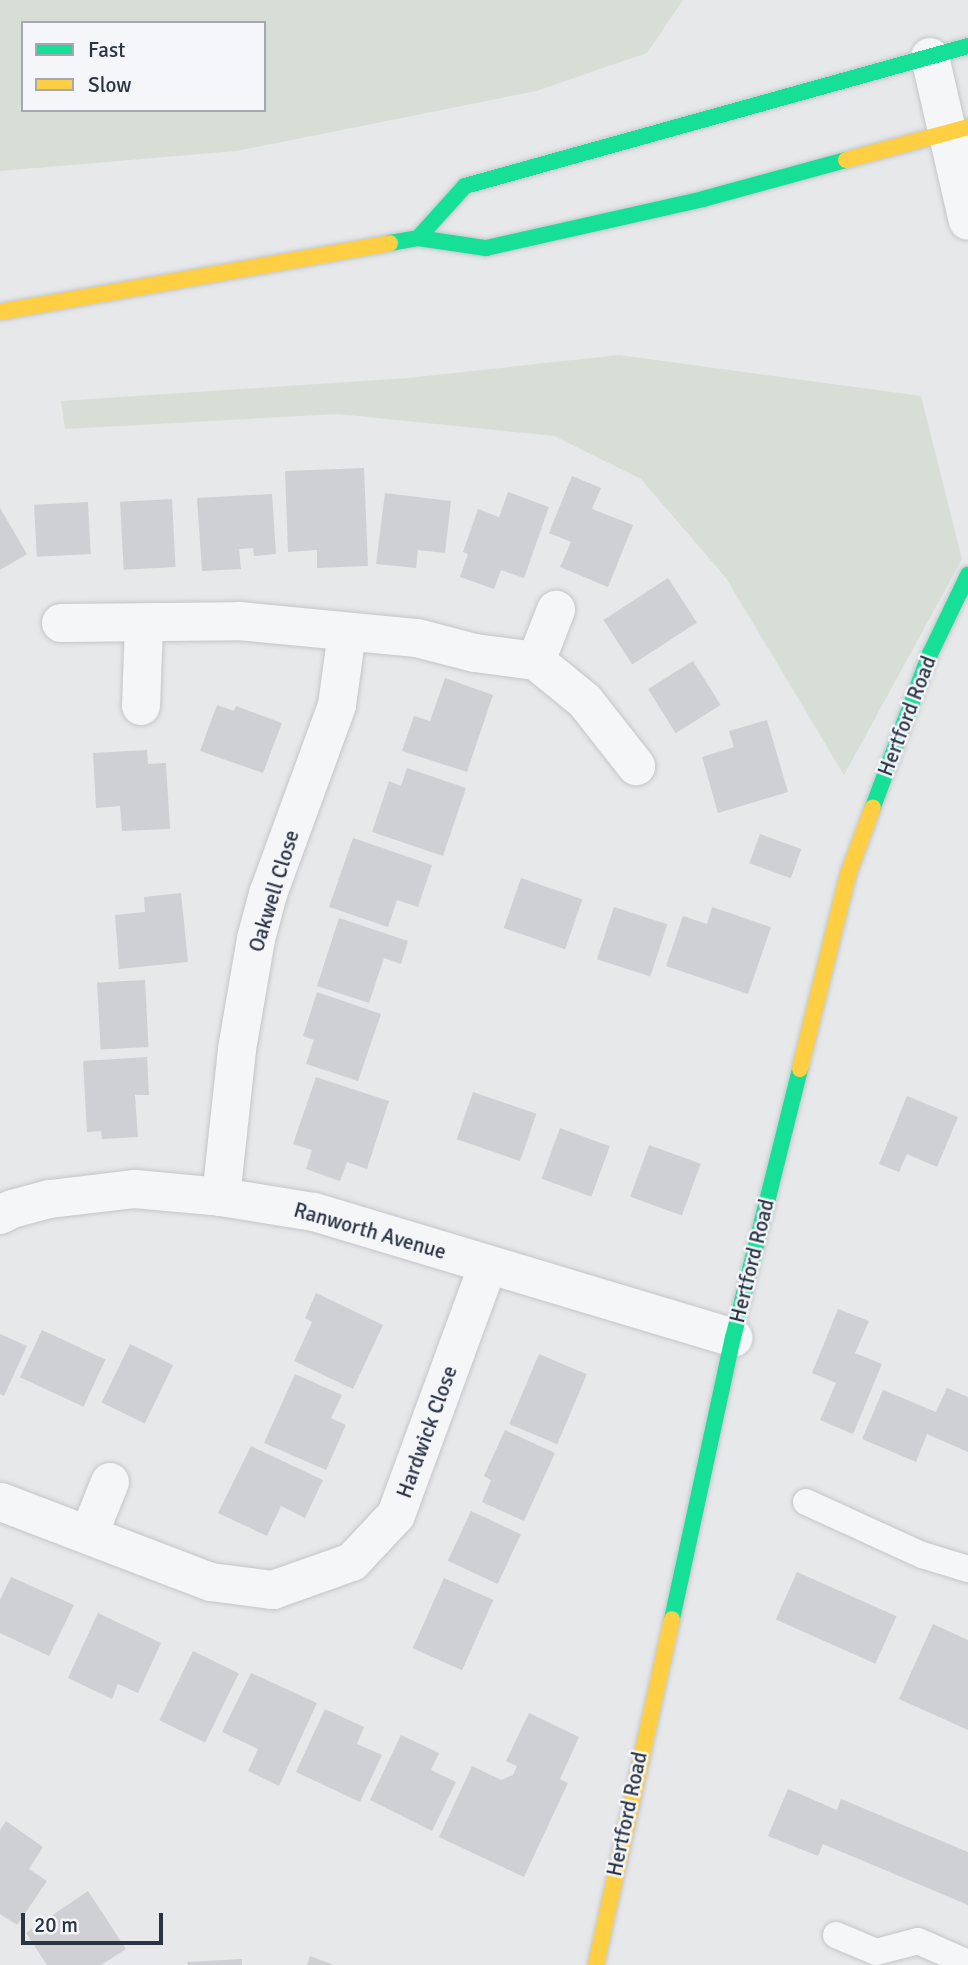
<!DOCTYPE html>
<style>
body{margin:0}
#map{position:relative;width:968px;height:1965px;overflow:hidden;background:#e6e8ea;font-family:Signika,sans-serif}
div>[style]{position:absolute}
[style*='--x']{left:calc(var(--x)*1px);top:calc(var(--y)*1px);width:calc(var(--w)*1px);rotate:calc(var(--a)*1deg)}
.green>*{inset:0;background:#d6ded6}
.building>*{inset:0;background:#ced0d3;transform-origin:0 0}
.roads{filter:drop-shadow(0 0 2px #c4c6c8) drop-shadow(0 0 2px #c4c6c8)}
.lane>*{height:26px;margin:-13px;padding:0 13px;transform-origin:13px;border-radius:13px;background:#f5f6f7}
.street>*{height:38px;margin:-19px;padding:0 19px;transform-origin:19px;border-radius:19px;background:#f5f6f7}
.fast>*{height:16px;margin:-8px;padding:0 8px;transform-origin:8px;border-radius:8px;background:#16e098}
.slow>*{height:16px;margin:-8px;padding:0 8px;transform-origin:8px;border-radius:8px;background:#ffcf43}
span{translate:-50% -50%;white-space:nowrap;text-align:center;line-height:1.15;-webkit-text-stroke:5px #f4f6f9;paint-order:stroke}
.street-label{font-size:21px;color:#2b3445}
.legend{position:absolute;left:21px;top:21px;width:245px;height:91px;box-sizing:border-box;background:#f4f6f9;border:2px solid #a4a8b1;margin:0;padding:9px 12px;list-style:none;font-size:21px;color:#2b3445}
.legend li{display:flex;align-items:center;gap:14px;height:35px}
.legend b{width:35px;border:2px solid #a4a8b1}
.scale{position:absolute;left:21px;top:1913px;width:142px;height:32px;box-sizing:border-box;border:4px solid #2b3445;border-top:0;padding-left:9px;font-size:21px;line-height:24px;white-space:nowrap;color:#2b3445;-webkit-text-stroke:5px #f4f6f9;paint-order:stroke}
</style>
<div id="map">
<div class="green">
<div style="clip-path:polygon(evenodd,0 0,683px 0,647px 53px,536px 91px,236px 151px,0 171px,0 0,23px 23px,264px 23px,264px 110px,23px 110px,23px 23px)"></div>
<div style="clip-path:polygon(619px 355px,921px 396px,962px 559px,844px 775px,726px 578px,641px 479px,554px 436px,338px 414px,65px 429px,61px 401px,408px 378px)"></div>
</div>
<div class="building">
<div style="clip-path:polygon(364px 468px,368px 566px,317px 568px,317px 550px,288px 552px,285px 471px)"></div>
<div style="clip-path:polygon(572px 476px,601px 488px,592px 509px,633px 525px,608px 587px,560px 567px,571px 542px,549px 533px)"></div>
<div style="clip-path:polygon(508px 492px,549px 507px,524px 578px,501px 570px,494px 589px,460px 577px,468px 554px,463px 552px,478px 509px,499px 517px)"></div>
<div style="clip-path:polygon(385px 493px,451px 501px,445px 553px,418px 550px,416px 568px,376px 564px)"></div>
<div style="clip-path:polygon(272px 494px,276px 554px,254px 556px,253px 548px,239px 549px,241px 569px,202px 571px,197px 498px)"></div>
<div style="left:172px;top:499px;width:68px;height:52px;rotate:87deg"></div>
<div style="left:88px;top:502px;width:52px;height:54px;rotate:87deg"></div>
<div style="clip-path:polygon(0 508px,27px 554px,0 570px)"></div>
<div style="left:668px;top:578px;width:53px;height:77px;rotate:57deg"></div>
<div style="left:693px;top:661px;width:52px;height:53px;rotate:58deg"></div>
<div style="clip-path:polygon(445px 678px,493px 695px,467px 772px,402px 751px,414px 716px,430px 721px)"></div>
<div style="clip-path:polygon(217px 705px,234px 711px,236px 706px,282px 723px,263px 773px,200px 751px)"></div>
<div style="clip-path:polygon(767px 720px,788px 792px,718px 813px,702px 757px,734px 747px,729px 731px)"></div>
<div style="clip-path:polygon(147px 750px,148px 764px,166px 763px,170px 829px,122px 831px,120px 806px,96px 808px,93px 753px)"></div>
<div style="clip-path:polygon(407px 768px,466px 788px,443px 856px,372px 832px,389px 781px,401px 786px)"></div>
<div style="left:760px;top:834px;width:44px;height:31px;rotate:20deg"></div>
<div style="clip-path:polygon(353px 838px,432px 865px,418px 907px,397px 900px,388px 927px,329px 907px)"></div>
<div style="left:521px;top:878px;width:65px;height:53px;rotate:19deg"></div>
<div style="clip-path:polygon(181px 893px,188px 962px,119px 969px,115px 915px,145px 912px,144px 897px)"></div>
<div style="left:614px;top:907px;width:56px;height:55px;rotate:18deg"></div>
<div style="clip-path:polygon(712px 907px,771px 927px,748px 994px,666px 966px,683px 916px,707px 924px)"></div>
<div style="clip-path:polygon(339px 918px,408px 941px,401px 964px,384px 958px,369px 1003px,317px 986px)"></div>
<div style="left:145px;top:980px;width:67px;height:48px;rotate:87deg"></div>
<div style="clip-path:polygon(317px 992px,381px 1014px,358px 1081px,306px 1064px,314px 1040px,303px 1036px)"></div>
<div style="clip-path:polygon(147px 1057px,149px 1095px,135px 1095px,138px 1137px,102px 1139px,101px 1131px,87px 1132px,83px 1061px)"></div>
<div style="clip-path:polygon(316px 1077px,389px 1101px,367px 1169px,347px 1162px,340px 1181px,306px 1169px,312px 1150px,293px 1144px)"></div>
<div style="left:473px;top:1092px;width:67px;height:50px;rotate:19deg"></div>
<div style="clip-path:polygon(907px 1096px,958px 1117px,937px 1167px,907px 1154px,899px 1172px,879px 1164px)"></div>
<div style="left:560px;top:1128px;width:53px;height:54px;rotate:20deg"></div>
<div style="left:649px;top:1145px;width:55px;height:55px;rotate:20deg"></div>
<div style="clip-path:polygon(316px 1293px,383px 1325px,353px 1389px,294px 1361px,312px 1322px,305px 1318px)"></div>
<div style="clip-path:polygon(838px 1309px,869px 1321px,855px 1353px,882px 1364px,853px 1434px,820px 1420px,836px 1383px,812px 1373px)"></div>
<div style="left:42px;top:1330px;width:70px;height:52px;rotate:25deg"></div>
<div style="clip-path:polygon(0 1334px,27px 1346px,4px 1396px,0 1394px)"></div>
<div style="left:130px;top:1344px;width:48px;height:65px;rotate:26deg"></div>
<div style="left:539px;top:1354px;width:52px;height:76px;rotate:23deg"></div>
<div style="clip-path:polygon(295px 1374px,342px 1395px,331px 1418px,346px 1425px,326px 1470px,264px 1443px)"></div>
<div style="clip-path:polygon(947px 1388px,968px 1397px,968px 1452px,927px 1434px,916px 1462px,862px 1439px,883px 1390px,936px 1412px)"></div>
<div style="clip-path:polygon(505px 1430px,555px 1453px,524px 1521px,482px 1502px,491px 1480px,484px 1476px)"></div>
<div style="clip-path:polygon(251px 1446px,323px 1480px,305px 1518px,281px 1506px,267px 1536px,218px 1513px)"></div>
<div style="left:471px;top:1511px;width:55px;height:55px;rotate:25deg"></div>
<div style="left:797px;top:1572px;width:109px;height:52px;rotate:24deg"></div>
<div style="clip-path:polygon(11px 1577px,74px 1605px,49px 1656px,0 1633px,0 1600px)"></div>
<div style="left:444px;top:1578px;width:54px;height:77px;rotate:24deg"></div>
<div style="clip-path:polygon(98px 1613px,161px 1643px,138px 1693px,118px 1684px,112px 1699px,68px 1678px)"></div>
<div style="clip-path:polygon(933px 1624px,968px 1640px,968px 1730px,899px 1699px)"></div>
<div style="left:193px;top:1651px;width:51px;height:77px;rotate:26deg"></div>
<div style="clip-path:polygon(251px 1673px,317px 1703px,279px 1786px,248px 1771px,258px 1749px,222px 1732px)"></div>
<div style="clip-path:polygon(325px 1709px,364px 1727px,357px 1744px,382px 1755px,360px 1802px,296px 1772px)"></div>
<div style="clip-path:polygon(529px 1713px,579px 1737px,560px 1779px,568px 1783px,524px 1877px,439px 1837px,472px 1766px,501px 1780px,513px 1775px,517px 1766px,506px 1761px)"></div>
<div style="clip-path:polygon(401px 1735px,439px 1753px,431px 1770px,456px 1782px,432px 1831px,370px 1800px)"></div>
<div style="clip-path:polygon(788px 1789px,837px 1810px,841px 1799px,968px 1852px,968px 1905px,823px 1844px,818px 1856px,768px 1836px)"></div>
<div style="clip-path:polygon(6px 1821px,43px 1847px,29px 1869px,47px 1881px,17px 1925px,0 1914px,0 1830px)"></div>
<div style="clip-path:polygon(88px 1891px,126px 1949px,101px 1965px,47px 1965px,26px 1933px)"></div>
<div style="clip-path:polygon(310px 1956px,334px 1965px,307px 1965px)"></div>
<div style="clip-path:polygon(242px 1959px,242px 1965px,188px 1965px,187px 1962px)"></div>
</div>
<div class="roads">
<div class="lane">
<div style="--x:806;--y:1502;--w:128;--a:24.6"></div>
<div style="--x:922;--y:1555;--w:48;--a:16.9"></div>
<div style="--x:836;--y:1935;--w:43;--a:23"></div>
<div style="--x:876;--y:1952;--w:43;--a:-14.7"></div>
<div style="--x:918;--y:1941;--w:55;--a:23.7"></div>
</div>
<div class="street">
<div style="--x:930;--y:57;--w:168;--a:77"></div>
<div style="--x:61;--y:623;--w:178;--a:-0.6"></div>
<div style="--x:239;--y:621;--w:179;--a:5.5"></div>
<div style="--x:417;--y:638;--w:60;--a:14.5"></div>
<div style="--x:475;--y:653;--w:62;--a:7.5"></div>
<div style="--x:536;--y:661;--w:63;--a:39.2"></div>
<div style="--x:585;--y:701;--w:83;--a:51.9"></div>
<div style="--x:536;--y:661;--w:55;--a:-68.6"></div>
<div style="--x:141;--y:706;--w:82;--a:-87.9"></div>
<div style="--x:221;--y:1197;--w:149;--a:-83.8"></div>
<div style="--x:237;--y:1049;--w:112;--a:-80.2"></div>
<div style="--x:256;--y:939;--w:47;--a:-75.1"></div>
<div style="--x:268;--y:894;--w:201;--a:-69.9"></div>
<div style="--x:337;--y:705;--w:73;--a:-82.1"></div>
<div style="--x:0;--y:1215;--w:13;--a:-27"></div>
<div style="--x:12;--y:1209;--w:39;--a:-15"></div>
<div style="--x:50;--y:1199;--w:86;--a:-6.7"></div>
<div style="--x:135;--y:1189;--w:86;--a:5.3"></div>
<div style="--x:221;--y:1197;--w:94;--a:9.2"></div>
<div style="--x:314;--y:1212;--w:438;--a:16.7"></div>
<div style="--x:1;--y:1502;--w:225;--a:20.9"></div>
<div style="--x:211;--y:1582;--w:63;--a:7.4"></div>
<div style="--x:273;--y:1590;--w:84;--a:-19.5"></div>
<div style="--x:352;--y:1562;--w:64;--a:-46.9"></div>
<div style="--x:396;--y:1515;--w:266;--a:-69.8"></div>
<div style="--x:89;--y:1534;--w:56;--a:-68"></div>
</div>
<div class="fast">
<div style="--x:418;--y:238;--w:70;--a:-47.9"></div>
<div style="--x:465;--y:186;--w:522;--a:-15.55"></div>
<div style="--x:390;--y:243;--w:28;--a:-10"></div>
<div style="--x:418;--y:238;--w:69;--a:8.4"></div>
<div style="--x:486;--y:248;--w:222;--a:-12.7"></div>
<div style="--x:703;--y:199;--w:148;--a:-15.3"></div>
<div style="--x:873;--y:807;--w:163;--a:-69.6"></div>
<div style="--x:930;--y:654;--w:88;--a:-64.3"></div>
<div style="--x:672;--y:1619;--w:288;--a:-77.8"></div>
<div style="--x:733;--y:1338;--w:277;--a:-76"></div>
</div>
<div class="slow">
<div style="--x:846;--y:160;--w:126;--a:-15.1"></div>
<div style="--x:0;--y:312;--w:396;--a:-10"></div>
<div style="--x:800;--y:1069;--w:200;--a:-76.1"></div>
<div style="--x:848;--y:875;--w:72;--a:-69.8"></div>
<div style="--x:596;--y:1965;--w:354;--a:-77.6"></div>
</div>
</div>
<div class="street-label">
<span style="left:907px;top:716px;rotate:-69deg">Hertford Road</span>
<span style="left:274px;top:891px;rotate:-73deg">Oakwell Close</span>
<span style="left:370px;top:1231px;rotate:16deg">Ranworth Avenue</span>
<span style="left:752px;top:1261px;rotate:-76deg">Hertford Road</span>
<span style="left:427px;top:1432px;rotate:-70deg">Hardwick Close</span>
<span style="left:627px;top:1814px;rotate:-78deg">Hertford Road</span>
</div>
<ul class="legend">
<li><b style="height:9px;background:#16e098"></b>Fast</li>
<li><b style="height:9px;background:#ffcf43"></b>Slow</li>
</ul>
<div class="scale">20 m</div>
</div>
